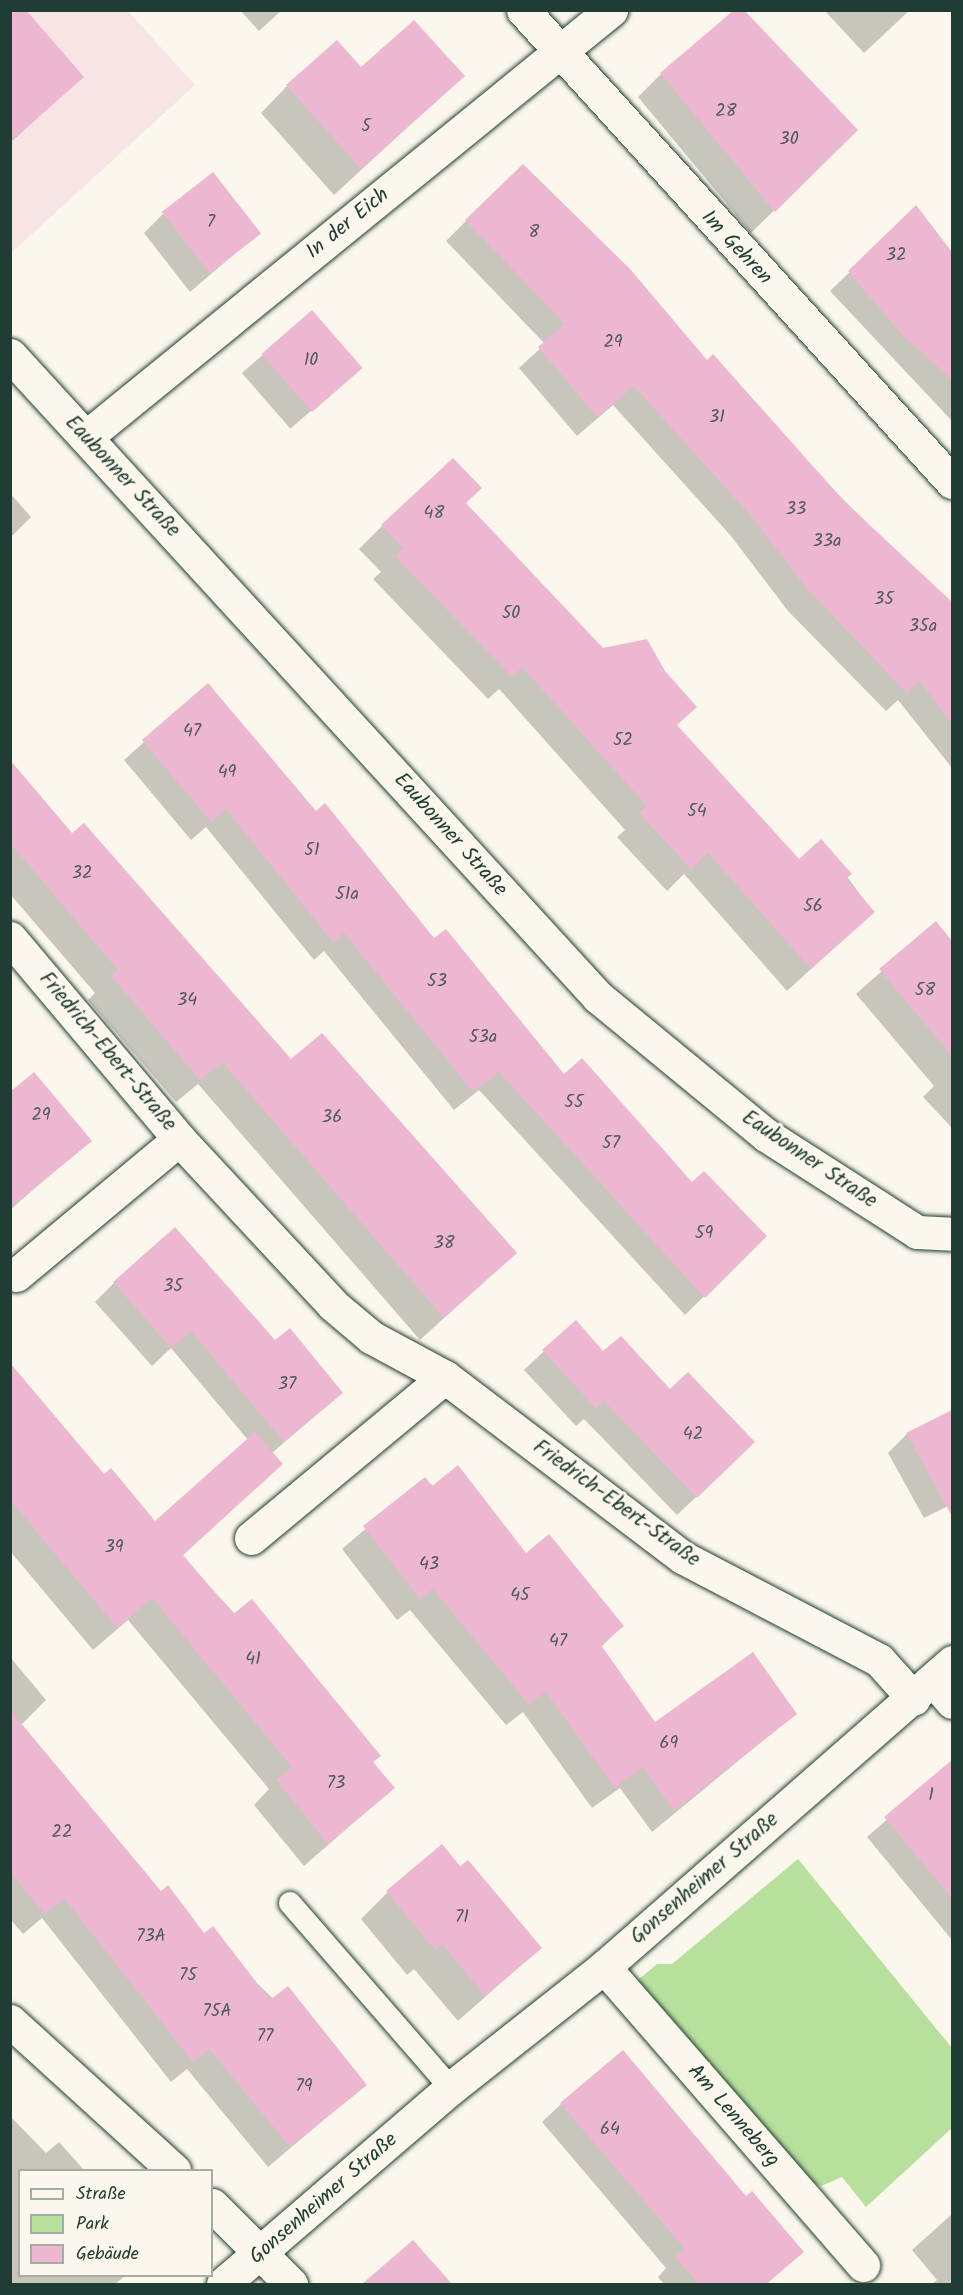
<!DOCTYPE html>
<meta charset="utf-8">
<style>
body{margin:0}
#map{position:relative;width:963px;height:2295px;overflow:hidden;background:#fbf7ec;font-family:Kalam,sans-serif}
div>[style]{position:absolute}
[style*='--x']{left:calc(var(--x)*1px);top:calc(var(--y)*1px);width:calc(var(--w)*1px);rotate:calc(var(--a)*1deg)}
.built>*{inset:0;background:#f7e4e4}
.green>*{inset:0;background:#b7e09c}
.shadow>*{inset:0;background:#0003;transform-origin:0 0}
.building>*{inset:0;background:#edb7d1;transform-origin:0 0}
.roads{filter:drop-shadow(0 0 2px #1f3d34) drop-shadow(0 0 2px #1f3d34)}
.lane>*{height:22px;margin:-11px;padding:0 11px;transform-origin:11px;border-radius:11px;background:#fbf7ec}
.street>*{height:33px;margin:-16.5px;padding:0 16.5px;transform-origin:16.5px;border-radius:16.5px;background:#fbf7ec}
span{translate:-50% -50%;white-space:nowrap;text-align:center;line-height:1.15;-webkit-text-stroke:6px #fbf7ec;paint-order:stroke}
.number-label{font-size:18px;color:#525c5b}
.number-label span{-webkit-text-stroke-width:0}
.street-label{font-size:21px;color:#1f3d34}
.frame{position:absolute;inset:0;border:12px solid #1f3d34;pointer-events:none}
.legend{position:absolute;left:18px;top:2169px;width:195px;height:108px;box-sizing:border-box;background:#fbf7ec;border:2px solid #a3ada2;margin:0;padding:8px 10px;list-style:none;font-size:18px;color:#1f3d34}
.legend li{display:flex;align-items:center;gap:12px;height:30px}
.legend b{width:30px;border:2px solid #a3ada2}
</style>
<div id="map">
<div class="built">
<div style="clip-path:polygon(11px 11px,128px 11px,195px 85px,11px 253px)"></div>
</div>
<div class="green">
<div style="clip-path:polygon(798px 1859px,952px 2048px,952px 2128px,866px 2207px,842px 2177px,821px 2186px,808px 2180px,638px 1980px,657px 1964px,672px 1964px)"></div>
</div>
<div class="shadow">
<div style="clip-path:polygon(10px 10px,82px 77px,10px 143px)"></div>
<div style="clip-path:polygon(240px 10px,282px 10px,259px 31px)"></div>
<div style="clip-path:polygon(824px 10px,910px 10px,864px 53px)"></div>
<div style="clip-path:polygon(361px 69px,463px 76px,334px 195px,261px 113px,287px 86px)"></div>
<div style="clip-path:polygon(661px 74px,856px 130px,751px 233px,638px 97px)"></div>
<div style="clip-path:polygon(916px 208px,952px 255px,952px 421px,830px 291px)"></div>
<div style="clip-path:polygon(163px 214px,259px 233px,190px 292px,144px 233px)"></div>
<div style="clip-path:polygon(466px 221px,707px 362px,952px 609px,952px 768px,898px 700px,886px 711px,788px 611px,731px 536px,613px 405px,577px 436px,519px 368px,545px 344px,446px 241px)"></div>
<div style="left:312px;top:312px;width:74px;height:93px;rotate:49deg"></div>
<div style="clip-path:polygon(10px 493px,31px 517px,10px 538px)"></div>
<div style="clip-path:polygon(464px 504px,603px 650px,664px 672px,676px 726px,799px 861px,821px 841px,873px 912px,787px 991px,684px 874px,667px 891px,617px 837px,625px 830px,499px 689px,488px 699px,373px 579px,381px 572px,359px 549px,382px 526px)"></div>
<div style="clip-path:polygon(208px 685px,316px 813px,564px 1076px,692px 1184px,765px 1236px,685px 1315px,479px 1090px,454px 1110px,324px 951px,314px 960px,206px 827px,191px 840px,124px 760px)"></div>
<div style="clip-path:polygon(10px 763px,72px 835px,291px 1061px,515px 1253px,420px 1340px,198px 1084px,176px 1102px,88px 1000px,95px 993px,10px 894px)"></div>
<div style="clip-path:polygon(936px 923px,952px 945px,952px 1128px,923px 1097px,934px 1086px,856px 994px)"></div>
<div style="clip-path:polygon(10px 1088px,89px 1141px,10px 1210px)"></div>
<div style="clip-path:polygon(114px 1283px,275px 1342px,341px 1393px,272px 1453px,281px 1464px,182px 1556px,393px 1788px,304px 1866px,254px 1805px,269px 1789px,128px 1620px,93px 1650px,10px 1551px,10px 1366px,104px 1476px,155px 1524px,248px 1440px,171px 1348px,152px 1366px,95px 1302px)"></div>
<div style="clip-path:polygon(575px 1322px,603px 1353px,734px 1461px,677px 1515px,584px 1419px,576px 1426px,524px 1370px)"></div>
<div style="clip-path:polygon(952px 1411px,952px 1504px,924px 1518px,888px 1453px,907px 1434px)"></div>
<div style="clip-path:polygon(424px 1479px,622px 1626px,601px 1647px,655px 1724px,795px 1714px,652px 1832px,620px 1788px,592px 1808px,523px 1712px,506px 1725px,410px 1610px,397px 1620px,342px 1549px)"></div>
<div style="clip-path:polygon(10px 1657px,46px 1700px,21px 1725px,161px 1893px,365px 2085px,268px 2167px,187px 2069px,171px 2082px,42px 1918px,23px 1934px,10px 1919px)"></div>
<div style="clip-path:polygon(945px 1769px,952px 1778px,952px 1940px,867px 1837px)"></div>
<div style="clip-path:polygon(460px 1868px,540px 1948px,458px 2021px,414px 1969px,407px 1975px,361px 1919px,387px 1893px)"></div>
<div style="clip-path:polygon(561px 2104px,746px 2198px,802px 2251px,767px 2284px,664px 2284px,658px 2277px,666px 2268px,542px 2122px)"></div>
<div style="clip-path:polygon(10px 2116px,46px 2153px,59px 2142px,84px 2170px,20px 2170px,20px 2276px,125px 2276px,115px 2284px,10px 2284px)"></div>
<div style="clip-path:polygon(952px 2214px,952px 2284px,932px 2284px,937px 2280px,912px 2250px)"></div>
<div style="clip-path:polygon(413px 2242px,450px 2284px,364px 2284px)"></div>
</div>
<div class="building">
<div style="clip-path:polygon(10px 10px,26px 10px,84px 77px,10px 142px)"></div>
<div style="clip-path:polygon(734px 10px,744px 10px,858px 130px,775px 212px,660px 73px)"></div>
<div style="clip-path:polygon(414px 20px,465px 76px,361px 169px,286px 85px,337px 40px,361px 67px)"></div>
<div style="clip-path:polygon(523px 164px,630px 269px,707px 360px,713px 354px,844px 501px,952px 602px,952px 723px,919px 681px,907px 693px,808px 590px,751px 516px,634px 386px,597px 417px,538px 347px,565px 324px,465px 220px)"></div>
<div style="left:213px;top:172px;width:78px;height:65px;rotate:52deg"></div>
<div style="clip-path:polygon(916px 205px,952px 252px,952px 380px,903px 336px,848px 271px)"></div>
<div style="left:312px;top:310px;width:77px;height:67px;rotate:49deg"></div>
<div style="clip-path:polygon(453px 458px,482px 488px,466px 503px,603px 648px,647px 639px,665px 671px,697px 707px,677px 725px,799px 859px,821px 839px,852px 874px,846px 879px,875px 912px,811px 969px,708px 853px,691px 869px,639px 813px,647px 806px,522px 667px,512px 677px,395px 556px,403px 548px,381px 525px)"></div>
<div style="clip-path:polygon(208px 683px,316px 811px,325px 803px,434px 938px,446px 929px,564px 1074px,582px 1058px,692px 1182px,704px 1171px,767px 1236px,705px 1298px,499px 1072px,473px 1092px,344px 933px,333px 942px,226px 809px,211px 822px,142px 740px)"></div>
<div style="clip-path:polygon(10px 760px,72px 833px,84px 823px,291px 1059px,322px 1033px,517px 1253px,444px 1318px,222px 1062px,200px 1080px,111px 976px,118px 970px,10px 843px)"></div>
<div style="clip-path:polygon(936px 921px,952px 941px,952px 1056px,879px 969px)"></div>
<div style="clip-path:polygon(34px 1072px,92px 1141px,10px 1208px,10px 1092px)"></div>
<div style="clip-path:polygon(175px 1227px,275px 1340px,290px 1328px,343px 1393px,284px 1442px,191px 1331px,171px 1348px,113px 1282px)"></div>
<div style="clip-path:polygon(576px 1320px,603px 1351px,621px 1336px,670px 1389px,688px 1372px,755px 1442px,697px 1498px,604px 1401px,596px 1408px,542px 1350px)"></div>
<div style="clip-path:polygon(10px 1363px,104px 1474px,111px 1468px,155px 1521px,255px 1432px,283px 1464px,183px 1555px,233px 1614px,252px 1599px,381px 1756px,373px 1762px,395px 1788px,328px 1844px,276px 1780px,292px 1767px,152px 1598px,117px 1628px,10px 1500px)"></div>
<div style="clip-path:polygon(952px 1410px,952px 1516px,906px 1433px)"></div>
<div style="clip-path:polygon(458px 1465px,526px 1553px,549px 1534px,624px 1626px,601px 1645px,655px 1722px,753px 1652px,797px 1714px,674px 1811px,643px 1767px,615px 1788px,545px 1691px,529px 1705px,433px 1589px,420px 1599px,363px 1526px,425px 1477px,432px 1486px)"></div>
<div style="clip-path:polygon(10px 1710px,161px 1891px,168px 1885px,204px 1933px,213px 1926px,270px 2000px,288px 1986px,367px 2085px,290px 2147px,209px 2049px,193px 2062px,64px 1898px,45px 1914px,10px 1872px)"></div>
<div style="clip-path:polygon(952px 1760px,952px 1898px,884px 1817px)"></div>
<div style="clip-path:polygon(442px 1844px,460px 1866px,468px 1860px,542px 1948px,485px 1996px,442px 1944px,435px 1950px,386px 1891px)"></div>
<div style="clip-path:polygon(623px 2050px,746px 2196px,752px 2191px,804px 2252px,766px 2284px,699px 2284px,675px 2257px,685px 2249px,560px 2103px)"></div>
<div style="clip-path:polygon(413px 2240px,452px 2284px,362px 2284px)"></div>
</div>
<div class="roads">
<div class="lane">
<div style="--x:290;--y:1903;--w:245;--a:49"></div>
</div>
<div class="street">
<div style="--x:523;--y:10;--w:638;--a:47.73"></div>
<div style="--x:10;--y:355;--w:871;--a:47.51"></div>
<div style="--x:598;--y:997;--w:217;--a:39.4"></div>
<div style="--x:766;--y:1135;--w:179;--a:32.7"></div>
<div style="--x:917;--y:1232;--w:35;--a:3"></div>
<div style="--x:86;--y:437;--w:677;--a:-39.12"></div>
<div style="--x:10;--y:938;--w:263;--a:49.9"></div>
<div style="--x:179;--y:1139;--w:226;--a:47.1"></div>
<div style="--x:333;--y:1305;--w:50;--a:40.1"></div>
<div style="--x:371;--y:1337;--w:84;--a:28.4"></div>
<div style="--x:445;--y:1377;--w:298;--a:37.2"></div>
<div style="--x:682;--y:1557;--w:222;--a:27.6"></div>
<div style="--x:879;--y:1660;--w:52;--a:48.1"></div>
<div style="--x:16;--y:1275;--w:212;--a:-39.8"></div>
<div style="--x:251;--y:1538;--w:252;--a:-39.7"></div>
<div style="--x:933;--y:1680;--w:29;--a:49"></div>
<div style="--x:604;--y:1967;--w:395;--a:49"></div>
<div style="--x:10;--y:2021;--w:222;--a:42.3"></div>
<div style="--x:212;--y:2205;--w:112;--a:45"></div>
<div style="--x:223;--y:2284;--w:301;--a:-40.7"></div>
<div style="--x:451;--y:2088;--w:195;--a:-38.3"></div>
<div style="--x:604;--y:1967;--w:463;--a:-41.2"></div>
</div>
</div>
<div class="number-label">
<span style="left:726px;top:112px">28</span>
<span style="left:366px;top:127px">5</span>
<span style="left:789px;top:140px">30</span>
<span style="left:211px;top:223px">7</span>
<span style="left:534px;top:233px">8</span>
<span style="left:896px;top:256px">32</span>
<span style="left:613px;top:343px">29</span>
<span style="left:311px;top:361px">10</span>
<span style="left:717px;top:418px">31</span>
<span style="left:796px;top:510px">33</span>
<span style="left:434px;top:514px">48</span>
<span style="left:827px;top:542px">33a</span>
<span style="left:884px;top:600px">35</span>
<span style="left:511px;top:614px">50</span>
<span style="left:923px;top:627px">35a</span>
<span style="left:192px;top:732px">47</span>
<span style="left:623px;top:741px">52</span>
<span style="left:227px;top:773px">49</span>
<span style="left:697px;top:812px">54</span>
<span style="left:312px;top:851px">51</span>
<span style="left:82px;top:874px">32</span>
<span style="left:347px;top:895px">51a</span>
<span style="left:813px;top:907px">56</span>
<span style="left:437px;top:982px">53</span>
<span style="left:925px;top:991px">58</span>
<span style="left:187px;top:1001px">34</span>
<span style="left:483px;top:1038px">53a</span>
<span style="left:574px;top:1103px">55</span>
<span style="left:41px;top:1116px">29</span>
<span style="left:332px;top:1118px">36</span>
<span style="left:611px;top:1144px">57</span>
<span style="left:704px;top:1234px">59</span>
<span style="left:444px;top:1244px">38</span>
<span style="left:173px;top:1287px">35</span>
<span style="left:287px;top:1385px">37</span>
<span style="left:693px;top:1435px">42</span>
<span style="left:114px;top:1548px">39</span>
<span style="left:429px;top:1565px">43</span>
<span style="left:520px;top:1596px">45</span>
<span style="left:558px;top:1642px">47</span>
<span style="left:253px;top:1660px">41</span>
<span style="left:669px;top:1744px">69</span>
<span style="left:336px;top:1784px">73</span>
<span style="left:931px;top:1796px">1</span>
<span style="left:62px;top:1833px">22</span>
<span style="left:462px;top:1918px">71</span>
<span style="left:151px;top:1937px">73A</span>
<span style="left:188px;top:1976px">75</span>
<span style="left:217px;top:2012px">75A</span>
<span style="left:265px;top:2037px">77</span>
<span style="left:304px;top:2087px">79</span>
<span style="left:610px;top:2130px">64</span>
</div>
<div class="street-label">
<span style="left:348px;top:224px;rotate:-39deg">In der Eich</span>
<span style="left:736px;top:248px;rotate:47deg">Im Gehren</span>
<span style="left:122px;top:477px;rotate:47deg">Eaubonner Straße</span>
<span style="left:450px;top:835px;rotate:48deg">Eaubonner Straße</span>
<span style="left:107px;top:1052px;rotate:50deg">Friedrich-Ebert-Straße</span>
<span style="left:809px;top:1160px;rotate:34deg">Eaubonner Straße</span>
<span style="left:616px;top:1504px;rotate:36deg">Friedrich-Ebert-Straße</span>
<span style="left:705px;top:1879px;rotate:-41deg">Gonsenheimer Straße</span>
<span style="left:733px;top:2116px;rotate:49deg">Am Lenneberg</span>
<span style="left:324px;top:2199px;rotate:-41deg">Gonsenheimer Straße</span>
</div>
<div class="frame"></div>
<ul class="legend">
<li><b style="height:8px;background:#fbf7ec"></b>Straße</li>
<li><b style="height:16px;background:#b7e09c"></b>Park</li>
<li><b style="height:16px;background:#edb7d1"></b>Gebäude</li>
</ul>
</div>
